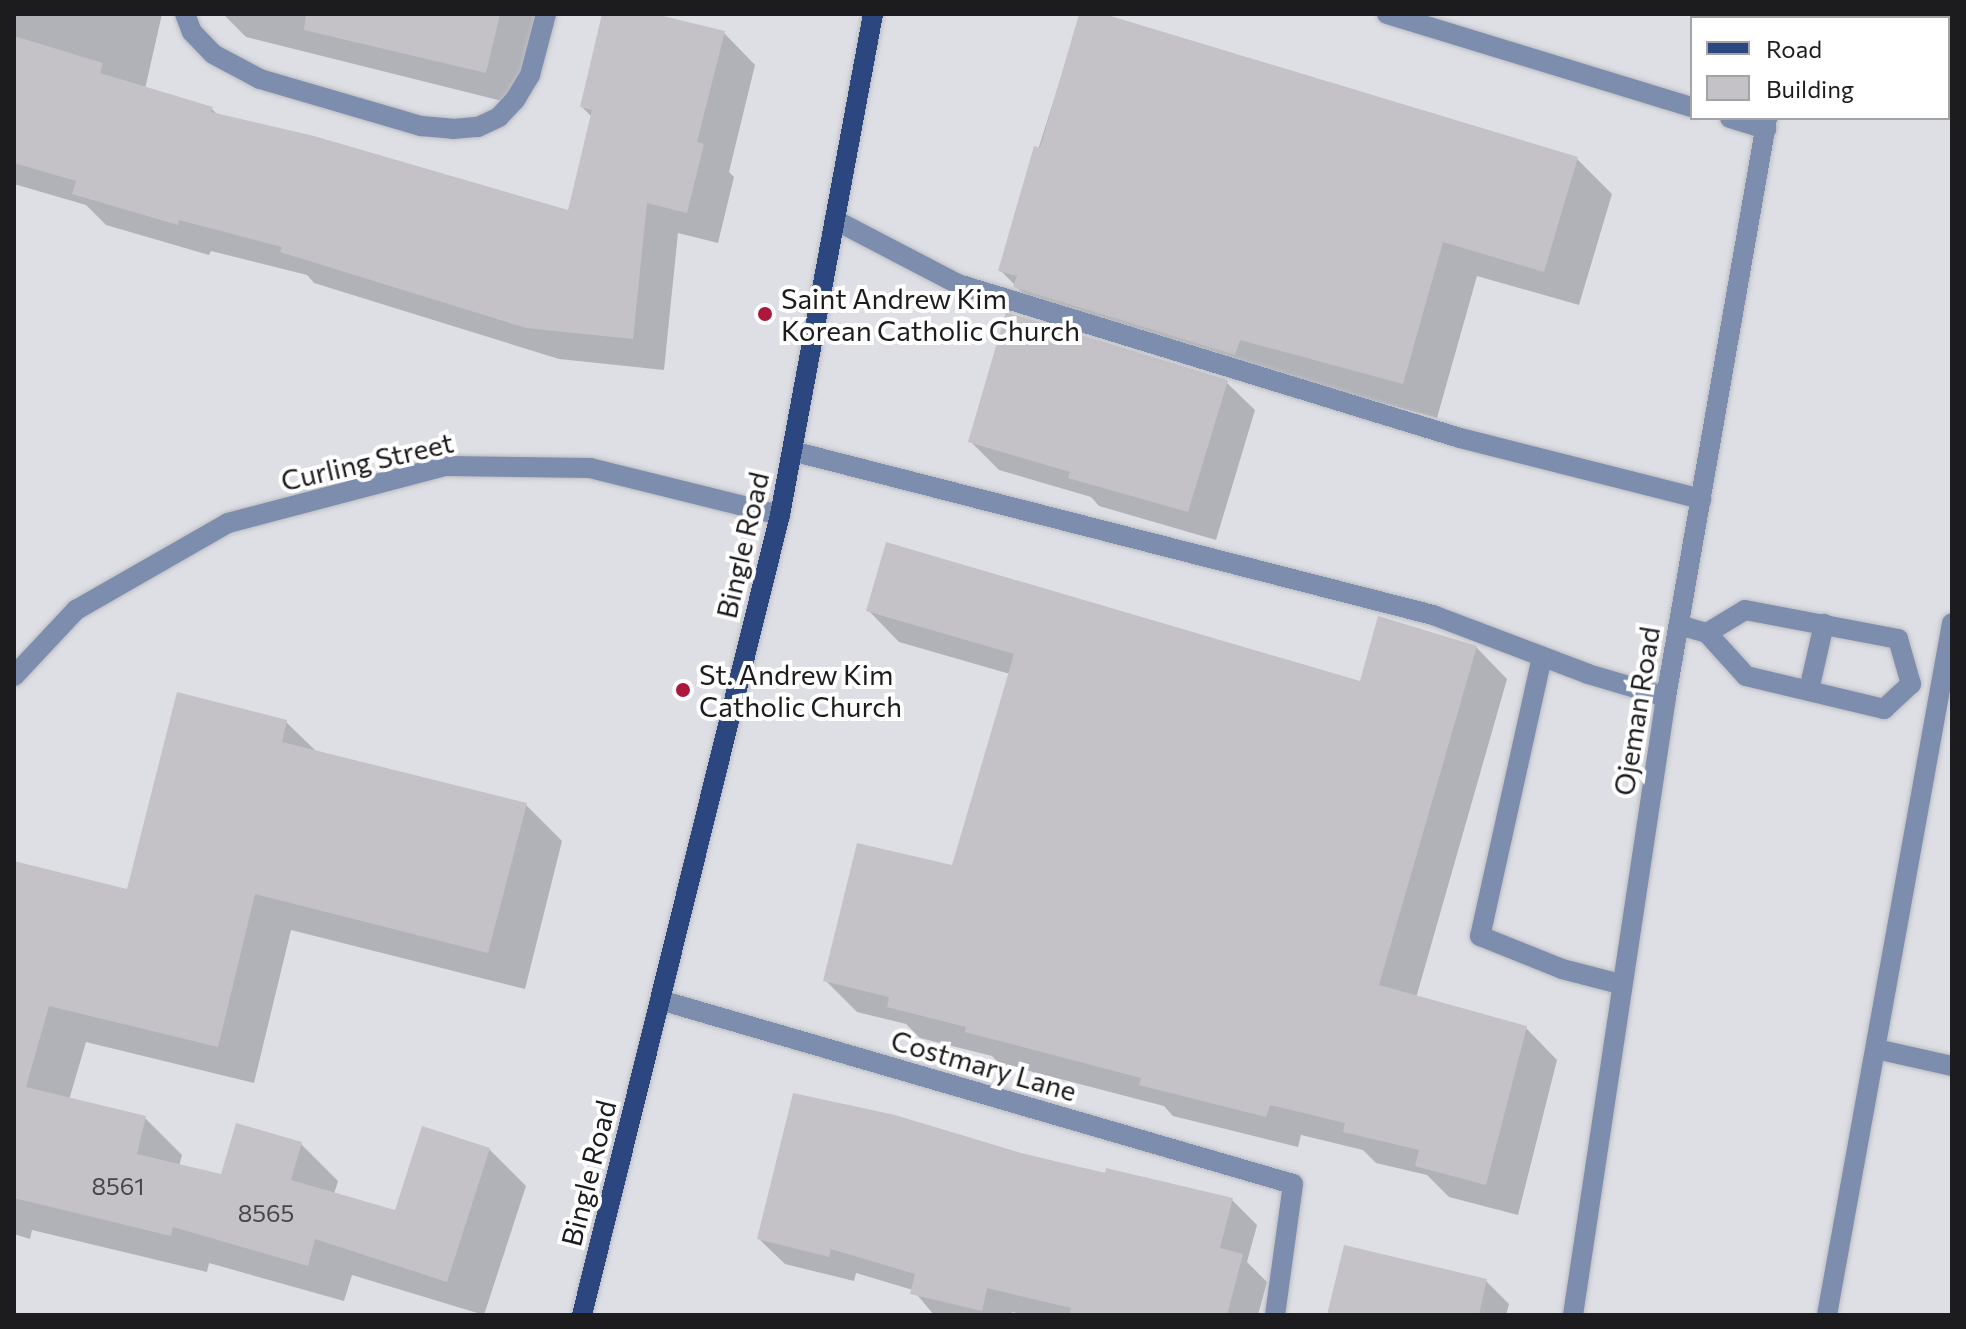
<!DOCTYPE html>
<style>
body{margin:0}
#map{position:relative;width:1966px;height:1329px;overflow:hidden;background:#dedfe5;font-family:Commissioner,sans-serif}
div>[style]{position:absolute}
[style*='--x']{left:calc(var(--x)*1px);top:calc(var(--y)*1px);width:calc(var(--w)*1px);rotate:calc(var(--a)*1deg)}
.shadow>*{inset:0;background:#0003}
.building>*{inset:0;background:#c4c2c7}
.roads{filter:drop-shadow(0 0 2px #bbbcc1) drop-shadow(0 0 2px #bbbcc1)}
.minor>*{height:20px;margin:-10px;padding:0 10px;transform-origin:10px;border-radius:10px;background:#7c8dad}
.major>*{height:20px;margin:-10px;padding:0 10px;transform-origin:10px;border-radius:10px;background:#2c477f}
.dots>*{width:22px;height:22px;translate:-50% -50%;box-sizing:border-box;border:4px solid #fff;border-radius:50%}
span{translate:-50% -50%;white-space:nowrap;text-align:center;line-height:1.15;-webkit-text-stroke:8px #fff;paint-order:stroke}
.number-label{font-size:24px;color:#464648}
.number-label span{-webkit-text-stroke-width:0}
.poi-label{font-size:28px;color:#1c1c1e}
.left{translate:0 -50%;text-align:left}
.street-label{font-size:28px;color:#1c1c1e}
.frame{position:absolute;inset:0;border:16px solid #1c1c1e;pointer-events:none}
.legend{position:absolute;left:1690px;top:16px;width:260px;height:104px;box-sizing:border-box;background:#fff;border:2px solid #a4a4a5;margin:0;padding:10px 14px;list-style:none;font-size:24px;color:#1c1c1e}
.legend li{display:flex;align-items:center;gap:16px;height:40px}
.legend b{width:40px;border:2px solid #a4a4a5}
</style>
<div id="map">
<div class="shadow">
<div style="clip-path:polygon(14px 14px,162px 14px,145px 89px,212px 109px,219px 116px,569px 212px,593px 118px,582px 107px,605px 14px,646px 14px,724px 33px,755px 65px,729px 172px,734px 177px,718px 243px,678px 233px,664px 370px,559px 359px,314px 283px,307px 275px,211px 251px,209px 255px,106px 225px,86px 205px,14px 184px)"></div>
<div style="clip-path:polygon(223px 14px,540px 14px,518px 105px,246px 37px)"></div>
<div style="clip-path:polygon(1081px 14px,1096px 14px,1577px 159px,1612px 194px,1579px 305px,1477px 276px,1437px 418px,1274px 373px,1050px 321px,1000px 270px)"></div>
<div style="clip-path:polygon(1226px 382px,1255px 410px,1216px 540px,1099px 506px,1091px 497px,999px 470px,970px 441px)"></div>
<div style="clip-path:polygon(868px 610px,1361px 683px,1476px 647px,1507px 679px,1416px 998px,1526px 1028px,1557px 1060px,1518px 1215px,1449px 1197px,1427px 1175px,1376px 1163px,1363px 1150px,1301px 1135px,1298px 1147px,1173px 1116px,1164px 1106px,999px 1063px,992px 1056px,920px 1038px,906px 1024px,857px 1012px,826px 981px,953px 868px,1010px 674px,899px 642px)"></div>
<div style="clip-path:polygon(286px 722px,317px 752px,526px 805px,562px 841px,525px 989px,291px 930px,254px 1083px,86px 1042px,69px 1100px,145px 1118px,182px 1155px,179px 1166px,223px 1176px,301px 1144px,338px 1181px,334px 1194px,396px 1212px,489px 1149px,526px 1186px,484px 1315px,352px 1275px,344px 1301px,209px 1263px,207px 1272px,32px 1230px,30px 1239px,14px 1234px,14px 863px,129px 891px)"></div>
<div style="clip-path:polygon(1020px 1155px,1232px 1200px,1257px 1225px,1247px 1262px,1267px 1282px,1258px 1315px,1025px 1315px,1012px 1312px,1012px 1315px,934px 1315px,913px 1290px,856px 1273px,854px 1281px,785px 1264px,759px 1239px)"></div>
<div style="clip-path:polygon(1486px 1281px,1509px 1304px,1506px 1315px,1332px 1315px)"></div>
</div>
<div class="building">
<div style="clip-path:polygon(306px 14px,500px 14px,486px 73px,304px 30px)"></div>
<div style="clip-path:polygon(602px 14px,655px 14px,725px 31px,697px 142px,704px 144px,687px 213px,647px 203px,633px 339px,526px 328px,280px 252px,282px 247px,179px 220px,178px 225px,72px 194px,76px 181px,14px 163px,14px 36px,103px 63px,100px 73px,213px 107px,211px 112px,314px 136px,568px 210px,592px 110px,580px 107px)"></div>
<div style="clip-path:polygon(1079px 14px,1104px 14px,1578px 157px,1544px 272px,1443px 242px,1403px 384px,1240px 340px,1235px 355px,1013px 287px,1017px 276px,998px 271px,1034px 146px,1040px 148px)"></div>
<div style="clip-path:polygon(1006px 312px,1228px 380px,1188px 512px,1068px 478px,1070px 472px,968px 442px)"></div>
<div style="clip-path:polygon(886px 542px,1360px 681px,1378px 616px,1477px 646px,1379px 985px,1527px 1026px,1486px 1185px,1415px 1166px,1419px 1150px,1343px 1132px,1345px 1123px,1270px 1105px,1266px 1117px,1139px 1085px,1141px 1078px,965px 1032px,966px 1027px,887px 1007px,889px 997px,823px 981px,857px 843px,952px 865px,1014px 654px,866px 611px)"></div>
<div style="clip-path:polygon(177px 692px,287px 720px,282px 742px,527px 803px,488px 953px,255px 894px,218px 1047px,49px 1006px,26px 1087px,146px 1116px,137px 1154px,221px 1174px,236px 1123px,302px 1142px,291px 1180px,395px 1210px,422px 1126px,490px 1148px,447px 1282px,315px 1239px,308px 1266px,173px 1227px,171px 1236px,14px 1198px,14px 861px,127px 889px)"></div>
<div style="clip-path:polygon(793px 1093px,895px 1115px,1021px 1153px,1105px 1173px,1106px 1168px,1233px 1198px,1220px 1248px,1243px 1254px,1227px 1315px,1069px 1315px,1071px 1308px,987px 1288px,982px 1311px,910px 1294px,915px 1274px,831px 1249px,829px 1257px,757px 1239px)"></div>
<div style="clip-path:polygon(1344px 1245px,1487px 1279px,1479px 1315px,1327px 1315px)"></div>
</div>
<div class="roads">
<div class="minor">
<div style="--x:185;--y:14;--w:19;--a:69"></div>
<div style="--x:192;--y:32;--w:30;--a:46"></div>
<div style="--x:213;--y:54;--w:53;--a:28"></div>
<div style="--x:260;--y:79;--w:168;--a:16.3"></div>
<div style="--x:421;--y:126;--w:32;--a:5"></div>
<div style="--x:453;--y:129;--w:25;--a:-5"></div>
<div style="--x:478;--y:127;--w:23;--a:-25"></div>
<div style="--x:499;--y:117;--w:23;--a:-47"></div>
<div style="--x:515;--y:100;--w:29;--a:-59"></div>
<div style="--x:530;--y:75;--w:63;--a:-75.3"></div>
<div style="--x:1387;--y:14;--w:319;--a:17"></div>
<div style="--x:1782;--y:18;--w:4;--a:-76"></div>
<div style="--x:1730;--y:118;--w:38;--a:17"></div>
<div style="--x:835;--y:220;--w:139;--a:27.5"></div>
<div style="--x:958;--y:284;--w:525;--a:17.05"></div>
<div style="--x:1460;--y:438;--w:249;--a:14.2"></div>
<div style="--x:792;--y:451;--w:662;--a:14.35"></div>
<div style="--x:1433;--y:615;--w:166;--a:20.8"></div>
<div style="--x:1588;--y:674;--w:81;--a:16.4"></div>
<div style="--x:1679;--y:625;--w:29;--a:16"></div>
<div style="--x:1707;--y:633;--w:58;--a:47.8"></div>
<div style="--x:1746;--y:676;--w:142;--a:13.4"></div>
<div style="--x:1884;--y:709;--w:37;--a:-43"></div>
<div style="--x:1707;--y:633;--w:44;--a:-31.2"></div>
<div style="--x:1745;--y:610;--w:156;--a:10.7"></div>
<div style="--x:1898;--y:639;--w:47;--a:73.9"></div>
<div style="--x:1542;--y:657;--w:286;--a:102.5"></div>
<div style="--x:1480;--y:936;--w:88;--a:21.9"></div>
<div style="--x:1562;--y:969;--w:60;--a:14.5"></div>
<div style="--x:14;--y:676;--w:91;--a:-46.8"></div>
<div style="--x:76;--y:610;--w:175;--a:-29.8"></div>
<div style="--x:228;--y:523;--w:225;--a:-14.7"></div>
<div style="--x:446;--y:466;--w:144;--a:0.8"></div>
<div style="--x:590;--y:468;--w:196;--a:13.9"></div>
<div style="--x:1809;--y:690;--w:68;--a:-77.2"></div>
<div style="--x:660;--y:1000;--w:659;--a:16.21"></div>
<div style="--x:1293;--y:1184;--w:132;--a:97.8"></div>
<div style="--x:1876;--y:1049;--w:78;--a:12.6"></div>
<div style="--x:1573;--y:1315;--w:625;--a:-81.44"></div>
<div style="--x:1666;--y:697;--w:588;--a:-80.1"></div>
<div style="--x:1827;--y:1315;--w:703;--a:-79.76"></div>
</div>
<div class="major">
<div style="--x:582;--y:1315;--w:824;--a:-76.1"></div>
<div style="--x:780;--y:515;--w:510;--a:-79.48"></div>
</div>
</div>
<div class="dots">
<div style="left:765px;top:314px;background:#ac173c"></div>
<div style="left:683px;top:690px;background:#ac173c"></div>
</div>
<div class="number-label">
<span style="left:118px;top:1186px">8561</span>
<span style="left:266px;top:1213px">8565</span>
</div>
<div class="poi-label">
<span class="left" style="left:781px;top:314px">Saint Andrew Kim<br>Korean Catholic Church</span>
<span class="left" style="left:699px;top:690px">St. Andrew Kim<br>Catholic Church</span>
</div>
<div class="street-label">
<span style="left:367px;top:461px;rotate:-13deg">Curling Street</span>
<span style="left:742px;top:545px;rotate:-77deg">Bingle Road</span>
<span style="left:1636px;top:711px;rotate:-81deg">Ojeman Road</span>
<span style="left:984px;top:1065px;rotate:16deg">Costmary Lane</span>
<span style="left:588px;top:1173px;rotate:-76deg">Bingle Road</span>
</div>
<div class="frame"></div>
<ul class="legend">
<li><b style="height:10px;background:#2c477f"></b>Road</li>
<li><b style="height:22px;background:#c4c2c7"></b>Building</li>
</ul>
</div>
